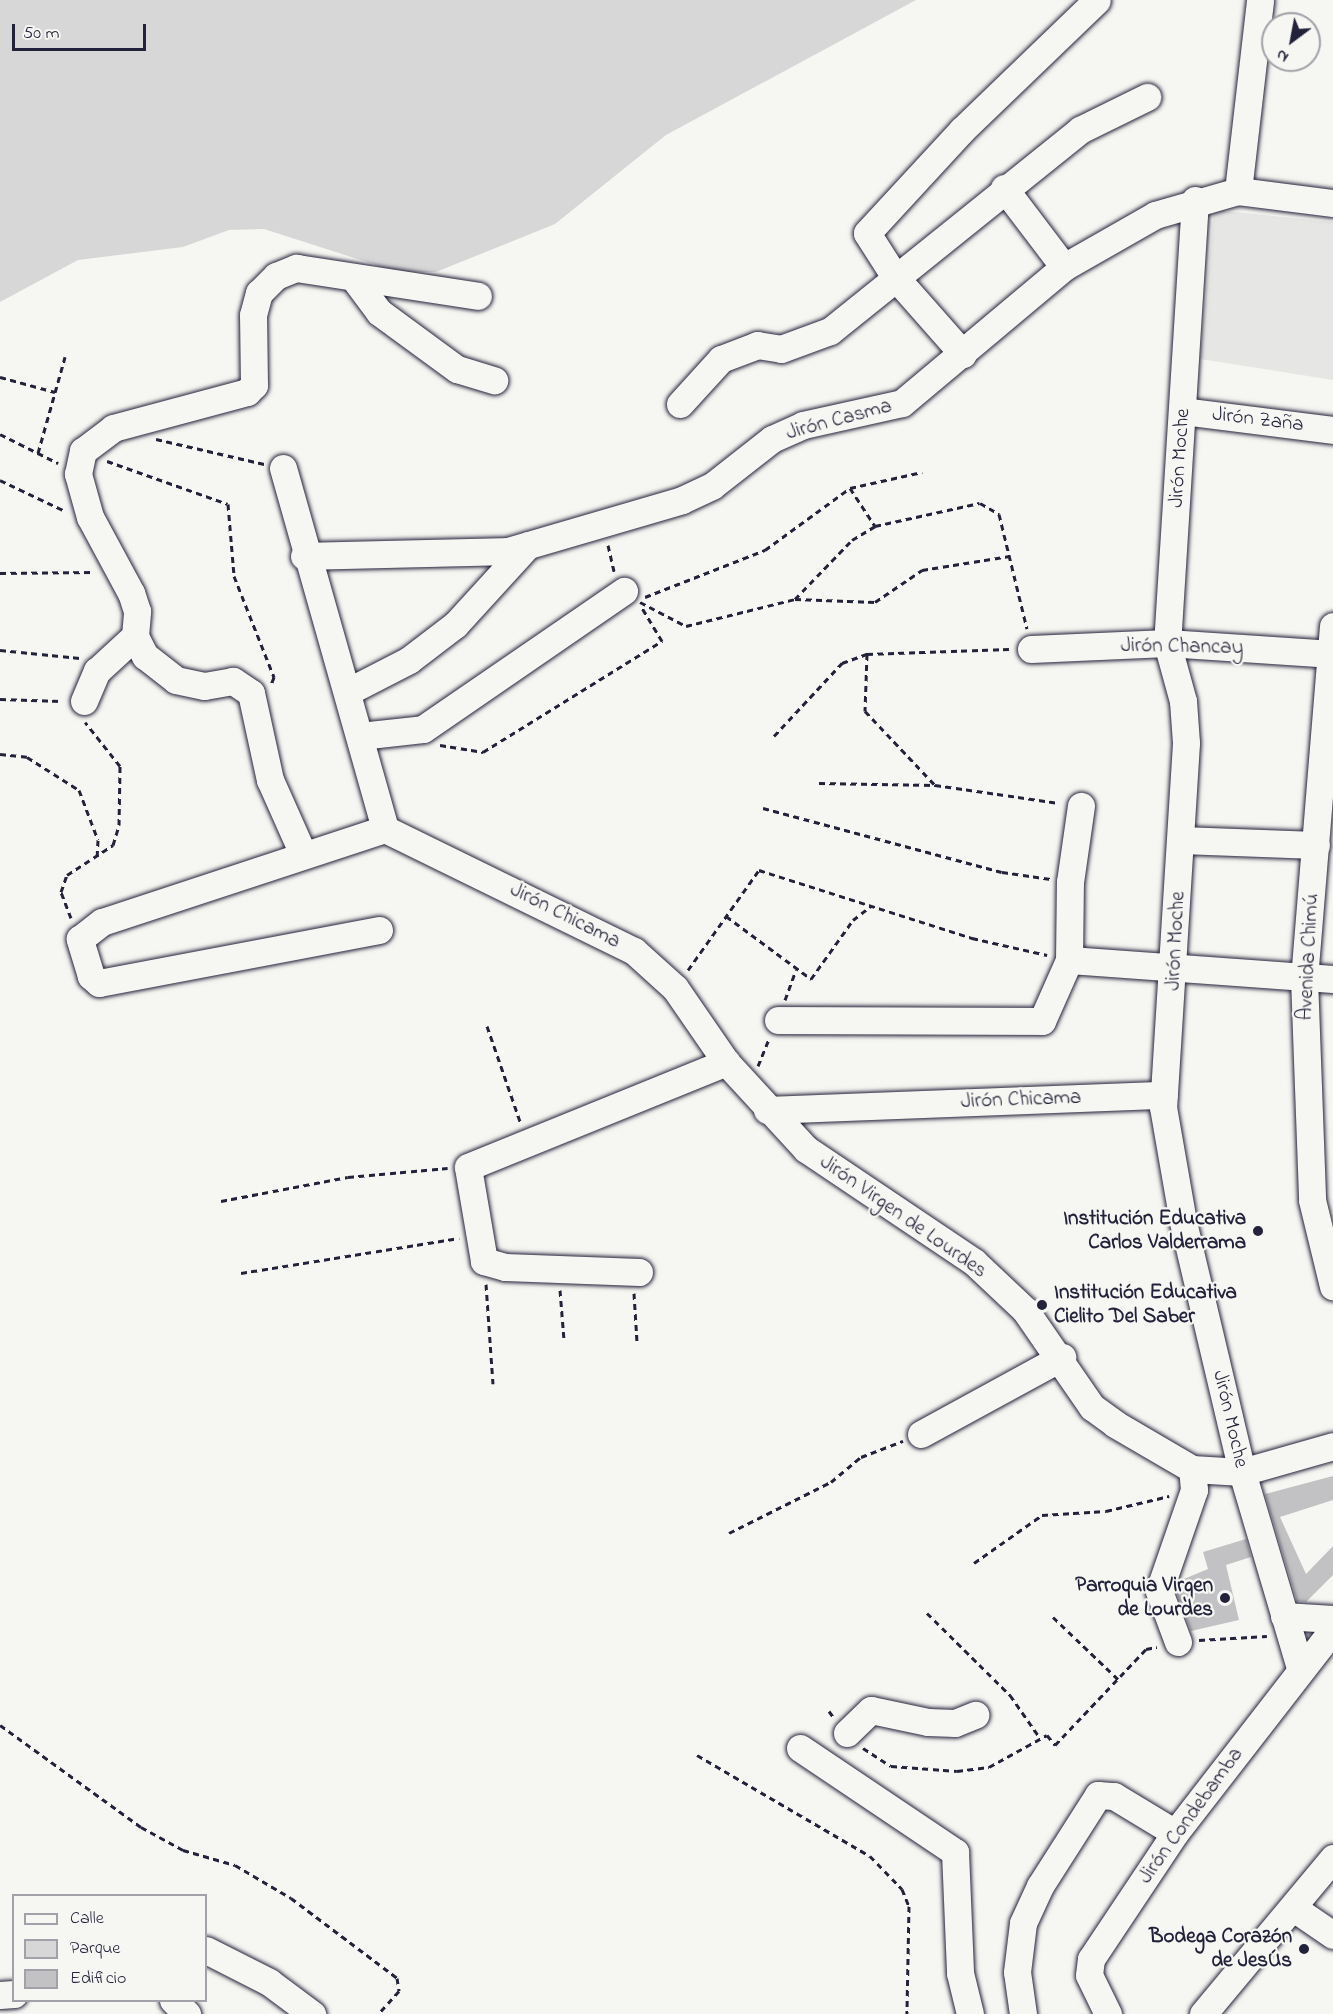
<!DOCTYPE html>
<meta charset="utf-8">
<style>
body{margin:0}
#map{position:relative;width:1333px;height:2014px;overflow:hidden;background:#f6f6f2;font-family:"Indie Flower",sans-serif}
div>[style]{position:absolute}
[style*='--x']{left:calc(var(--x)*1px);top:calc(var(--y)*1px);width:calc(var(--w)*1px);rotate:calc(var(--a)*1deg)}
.built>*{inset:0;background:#e6e6e4}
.green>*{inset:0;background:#d7d7d7}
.building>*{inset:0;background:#c2c2c4}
.path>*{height:3px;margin-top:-1.5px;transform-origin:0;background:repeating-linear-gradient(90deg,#22223b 0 6px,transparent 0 10.5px)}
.roads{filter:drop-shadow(0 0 2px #22223b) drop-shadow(0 0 2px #22223b)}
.minor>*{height:27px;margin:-13.5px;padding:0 13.5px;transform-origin:13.5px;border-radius:13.5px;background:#f6f6f2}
.dots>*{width:16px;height:16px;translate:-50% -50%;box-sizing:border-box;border:3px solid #f6f6f2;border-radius:50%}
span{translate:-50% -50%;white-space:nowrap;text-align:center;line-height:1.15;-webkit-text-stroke:4.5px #f6f6f2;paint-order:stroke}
.street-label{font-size:21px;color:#22223b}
.poi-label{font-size:21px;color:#22223b;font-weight:700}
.right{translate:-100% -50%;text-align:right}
.left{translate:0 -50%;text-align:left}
.legend{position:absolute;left:12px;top:1894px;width:195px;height:108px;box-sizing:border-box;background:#f6f6f2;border:2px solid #a1a1a9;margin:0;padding:8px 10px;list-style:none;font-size:18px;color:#22223b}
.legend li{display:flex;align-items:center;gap:12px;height:30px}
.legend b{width:30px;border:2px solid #a1a1a9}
.north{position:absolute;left:1261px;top:12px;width:60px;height:60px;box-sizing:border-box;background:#f6f6f2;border:2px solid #a1a1a9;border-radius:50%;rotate:212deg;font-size:16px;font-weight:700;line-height:24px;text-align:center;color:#22223b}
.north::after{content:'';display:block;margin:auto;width:21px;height:27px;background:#22223b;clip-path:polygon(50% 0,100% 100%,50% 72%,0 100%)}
.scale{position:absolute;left:12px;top:24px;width:134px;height:27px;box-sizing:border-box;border:3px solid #22223b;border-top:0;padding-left:8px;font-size:18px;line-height:21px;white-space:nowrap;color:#22223b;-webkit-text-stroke:4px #f6f6f2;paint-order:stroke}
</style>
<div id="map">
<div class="built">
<div style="clip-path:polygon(1214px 210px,1333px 222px,1333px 380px,1200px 359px)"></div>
</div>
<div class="green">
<div style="clip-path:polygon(0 0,916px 0,666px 135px,555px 224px,436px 272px,398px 272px,264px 229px,229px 230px,183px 247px,78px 260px,0 302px)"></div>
</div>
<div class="building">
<div style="clip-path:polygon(1333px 1476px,1333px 1500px,1280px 1517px,1306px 1574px,1333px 1546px,1333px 1575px,1306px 1602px,1297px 1601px,1265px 1494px)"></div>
<div style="clip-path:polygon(1246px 1539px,1251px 1557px,1226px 1565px,1239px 1620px,1191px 1631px,1176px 1591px,1179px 1581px,1208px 1569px,1203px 1552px)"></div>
</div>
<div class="path">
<div style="--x:0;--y:377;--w:57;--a:15.3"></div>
<div style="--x:0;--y:434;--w:65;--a:26.6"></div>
<div style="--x:156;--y:439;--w:111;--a:13"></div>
<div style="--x:38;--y:453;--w:100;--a:-74.3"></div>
<div style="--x:107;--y:461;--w:128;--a:19.6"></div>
<div style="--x:228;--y:504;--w:72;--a:85.2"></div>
<div style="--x:234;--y:576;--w:109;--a:68.4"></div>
<div style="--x:274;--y:677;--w:9;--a:111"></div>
<div style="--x:0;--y:480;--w:72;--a:25.5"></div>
<div style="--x:850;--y:488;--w:45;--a:56.7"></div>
<div style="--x:608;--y:545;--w:27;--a:77"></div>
<div style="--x:0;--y:573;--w:94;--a:-0.6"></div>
<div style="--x:645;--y:597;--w:129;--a:-21.4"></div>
<div style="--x:765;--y:550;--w:105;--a:-36.1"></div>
<div style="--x:850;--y:488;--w:74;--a:-12.5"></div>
<div style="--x:795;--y:599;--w:82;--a:-46"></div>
<div style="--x:852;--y:540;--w:27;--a:-31"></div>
<div style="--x:875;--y:526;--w:107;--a:-12.4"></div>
<div style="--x:980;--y:503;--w:22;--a:30"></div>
<div style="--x:999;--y:514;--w:118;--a:76.3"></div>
<div style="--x:640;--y:602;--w:52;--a:27.6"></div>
<div style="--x:686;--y:626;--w:112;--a:-13.9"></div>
<div style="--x:795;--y:599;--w:80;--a:2.1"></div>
<div style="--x:875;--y:602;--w:57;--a:-34.2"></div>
<div style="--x:922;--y:570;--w:89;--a:-9"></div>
<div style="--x:0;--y:650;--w:80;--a:5.7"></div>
<div style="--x:867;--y:654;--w:57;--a:92"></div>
<div style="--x:865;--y:711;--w:102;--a:46.6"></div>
<div style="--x:0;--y:699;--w:61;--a:1.9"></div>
<div style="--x:774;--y:736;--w:100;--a:-47"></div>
<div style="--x:842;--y:663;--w:27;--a:-20"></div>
<div style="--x:867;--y:654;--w:142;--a:-2"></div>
<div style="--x:440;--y:745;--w:44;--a:9.2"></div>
<div style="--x:483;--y:752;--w:211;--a:-31.8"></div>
<div style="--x:662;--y:641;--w:41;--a:-121"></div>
<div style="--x:0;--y:754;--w:27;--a:6"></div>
<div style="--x:27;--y:757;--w:62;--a:32.4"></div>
<div style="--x:79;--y:790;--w:53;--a:69.2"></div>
<div style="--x:98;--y:840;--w:17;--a:93"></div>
<div style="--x:819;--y:783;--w:116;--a:1"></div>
<div style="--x:935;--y:785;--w:125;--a:8.3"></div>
<div style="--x:763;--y:808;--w:247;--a:15"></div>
<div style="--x:1002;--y:872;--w:49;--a:8.3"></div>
<div style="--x:726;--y:916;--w:106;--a:36.5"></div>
<div style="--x:811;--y:979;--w:72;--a:-54.6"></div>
<div style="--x:853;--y:920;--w:23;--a:-38"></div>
<div style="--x:71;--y:918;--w:28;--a:-111"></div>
<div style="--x:61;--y:892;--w:18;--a:-71"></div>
<div style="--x:67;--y:875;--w:55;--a:-33.1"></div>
<div style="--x:113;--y:845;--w:21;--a:-73"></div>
<div style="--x:119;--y:825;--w:59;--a:-89"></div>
<div style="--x:120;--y:766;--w:56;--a:-128.5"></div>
<div style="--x:688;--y:970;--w:123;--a:-54.6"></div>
<div style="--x:759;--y:870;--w:224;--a:17.7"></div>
<div style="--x:972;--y:938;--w:77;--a:12.8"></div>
<div style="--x:785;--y:1000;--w:32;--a:-70"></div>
<div style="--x:487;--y:1026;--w:104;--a:70.9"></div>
<div style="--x:758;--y:1066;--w:29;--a:-68"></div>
<div style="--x:221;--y:1201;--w:129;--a:-10.7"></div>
<div style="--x:348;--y:1177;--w:100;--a:-5.1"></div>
<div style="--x:241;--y:1273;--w:221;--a:-9.1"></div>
<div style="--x:486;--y:1284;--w:100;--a:86"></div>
<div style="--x:560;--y:1290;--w:50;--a:85.4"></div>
<div style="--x:634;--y:1293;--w:49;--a:86.5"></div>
<div style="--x:729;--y:1533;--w:114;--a:-26.6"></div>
<div style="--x:831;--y:1482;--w:39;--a:-40"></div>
<div style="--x:861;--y:1457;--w:45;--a:-20.9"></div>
<div style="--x:974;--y:1563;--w:83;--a:-35.2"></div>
<div style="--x:1042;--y:1515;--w:64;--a:-3.6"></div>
<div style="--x:1106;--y:1511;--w:65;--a:-13.4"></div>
<div style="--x:927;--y:1613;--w:117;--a:44.7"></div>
<div style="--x:1010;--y:1695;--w:52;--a:55.1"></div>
<div style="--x:1053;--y:1617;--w:91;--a:43.7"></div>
<div style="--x:1199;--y:1640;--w:68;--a:-3.4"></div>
<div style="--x:829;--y:1711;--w:9;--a:54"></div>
<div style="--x:0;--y:1725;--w:174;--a:35.9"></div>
<div style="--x:141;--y:1827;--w:48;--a:28.7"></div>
<div style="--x:183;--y:1850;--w:54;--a:16.1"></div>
<div style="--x:235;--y:1865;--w:65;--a:30.5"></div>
<div style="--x:291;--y:1898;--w:133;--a:37"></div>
<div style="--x:397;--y:1978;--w:13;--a:81"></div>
<div style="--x:399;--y:1991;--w:31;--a:132"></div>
<div style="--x:863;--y:1748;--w:33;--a:33"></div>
<div style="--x:891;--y:1766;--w:66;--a:4.3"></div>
<div style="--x:957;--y:1771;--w:32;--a:-7"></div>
<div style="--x:989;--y:1767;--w:66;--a:-28.9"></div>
<div style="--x:1047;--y:1735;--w:13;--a:51"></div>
<div style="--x:1055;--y:1745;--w:132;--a:-46.5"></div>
<div style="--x:1146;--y:1649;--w:11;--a:-10"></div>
<div style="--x:697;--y:1755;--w:200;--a:30.3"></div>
<div style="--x:870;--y:1856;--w:46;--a:45.9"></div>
<div style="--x:902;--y:1889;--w:18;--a:68"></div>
<div style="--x:909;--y:1906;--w:108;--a:91.1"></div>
</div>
<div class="roads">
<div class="minor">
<div style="--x:1004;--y:188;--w:99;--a:52.8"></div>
<div style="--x:1238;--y:191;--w:192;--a:-83.4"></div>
<div style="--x:1195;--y:200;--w:444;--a:93.6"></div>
<div style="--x:1167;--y:643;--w:60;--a:74.6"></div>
<div style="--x:1183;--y:701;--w:42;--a:85.9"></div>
<div style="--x:1186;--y:743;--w:365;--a:93.6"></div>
<div style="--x:1163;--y:1107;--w:117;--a:80.1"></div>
<div style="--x:1183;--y:1222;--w:257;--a:76.7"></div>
<div style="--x:1242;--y:1472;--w:204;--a:73.5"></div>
<div style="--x:353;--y:277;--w:44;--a:53.4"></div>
<div style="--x:379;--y:312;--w:97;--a:36.2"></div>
<div style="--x:457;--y:369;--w:39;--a:17"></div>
<div style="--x:963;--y:354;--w:103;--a:-131.4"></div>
<div style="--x:895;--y:277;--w:52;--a:-122.5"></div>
<div style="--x:867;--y:233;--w:140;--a:-47.3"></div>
<div style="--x:962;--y:130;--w:187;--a:-43.9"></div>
<div style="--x:680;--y:404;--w:61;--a:-47.7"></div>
<div style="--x:721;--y:359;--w:39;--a:-21"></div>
<div style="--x:757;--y:345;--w:24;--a:9"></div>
<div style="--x:781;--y:349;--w:52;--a:-20.2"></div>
<div style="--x:830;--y:331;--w:321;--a:-38.8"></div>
<div style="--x:1080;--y:130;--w:75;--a:-26.2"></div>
<div style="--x:1183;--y:411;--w:151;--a:7.2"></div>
<div style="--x:283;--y:468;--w:375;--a:74.2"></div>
<div style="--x:385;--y:829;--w:277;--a:26.1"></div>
<div style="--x:634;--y:951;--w:55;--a:42.1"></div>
<div style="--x:675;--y:988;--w:90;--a:55.4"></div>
<div style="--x:726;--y:1062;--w:118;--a:47.4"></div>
<div style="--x:806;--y:1149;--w:202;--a:33.9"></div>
<div style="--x:974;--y:1262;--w:70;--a:43.3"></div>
<div style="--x:1025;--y:1310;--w:118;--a:55.4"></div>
<div style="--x:1092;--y:1407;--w:29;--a:36"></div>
<div style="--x:1115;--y:1424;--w:89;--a:30.3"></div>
<div style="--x:1192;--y:1469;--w:50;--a:3.4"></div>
<div style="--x:1242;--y:1472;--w:95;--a:-15.9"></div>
<div style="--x:304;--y:556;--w:204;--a:-1.4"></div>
<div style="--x:508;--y:551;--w:181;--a:-16.3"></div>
<div style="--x:682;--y:500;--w:33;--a:-25"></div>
<div style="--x:712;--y:486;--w:76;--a:-38.1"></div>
<div style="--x:772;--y:439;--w:34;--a:-24"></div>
<div style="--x:803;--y:425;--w:101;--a:-12.5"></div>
<div style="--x:902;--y:403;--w:212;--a:-40"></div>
<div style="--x:1064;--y:267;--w:105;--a:-29.7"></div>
<div style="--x:1155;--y:215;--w:86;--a:-16.1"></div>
<div style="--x:1238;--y:191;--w:96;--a:7.2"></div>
<div style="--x:1333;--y:626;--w:353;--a:94.7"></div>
<div style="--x:1304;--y:978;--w:222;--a:87.9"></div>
<div style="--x:1312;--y:1200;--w:89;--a:76.3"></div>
<div style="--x:1031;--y:649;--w:136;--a:-2.5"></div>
<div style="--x:1167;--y:643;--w:166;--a:3.8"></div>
<div style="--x:347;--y:692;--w:70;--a:-27.3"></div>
<div style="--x:409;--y:660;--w:58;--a:-37.3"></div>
<div style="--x:455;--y:625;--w:108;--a:-47.6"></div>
<div style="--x:84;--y:701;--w:33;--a:-67"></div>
<div style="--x:97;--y:671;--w:52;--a:-42.6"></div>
<div style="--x:360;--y:736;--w:63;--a:-6.3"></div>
<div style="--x:423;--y:729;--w:244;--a:-34.5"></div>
<div style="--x:1181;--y:840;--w:135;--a:2.1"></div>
<div style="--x:303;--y:854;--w:81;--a:-114"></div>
<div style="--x:270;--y:780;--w:89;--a:-102.3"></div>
<div style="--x:251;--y:693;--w:22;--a:-146"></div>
<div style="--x:233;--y:681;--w:29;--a:170"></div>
<div style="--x:204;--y:686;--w:29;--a:-168"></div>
<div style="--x:176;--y:680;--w:39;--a:-142"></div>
<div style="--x:145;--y:656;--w:22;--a:-117"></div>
<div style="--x:135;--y:636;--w:25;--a:-85"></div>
<div style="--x:137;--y:611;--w:19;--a:-108"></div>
<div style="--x:131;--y:593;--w:86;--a:-118.3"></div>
<div style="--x:90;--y:517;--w:45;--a:-105.6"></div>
<div style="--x:78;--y:474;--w:24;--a:-78"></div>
<div style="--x:83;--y:451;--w:38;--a:-37"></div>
<div style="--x:113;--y:428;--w:139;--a:-15"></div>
<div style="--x:247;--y:392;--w:10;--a:-45"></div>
<div style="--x:254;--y:385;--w:70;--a:-90.8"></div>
<div style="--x:253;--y:315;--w:23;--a:-75"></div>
<div style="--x:259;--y:293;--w:24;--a:-45"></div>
<div style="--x:276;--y:276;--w:22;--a:-22"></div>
<div style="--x:296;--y:268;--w:184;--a:8.7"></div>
<div style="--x:379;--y:930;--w:285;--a:169.3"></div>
<div style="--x:99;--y:983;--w:11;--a:-139"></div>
<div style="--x:91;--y:976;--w:39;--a:-107"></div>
<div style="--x:80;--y:939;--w:28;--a:-38"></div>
<div style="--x:102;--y:922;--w:298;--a:-18.2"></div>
<div style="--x:1069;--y:960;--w:265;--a:4.1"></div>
<div style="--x:778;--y:1020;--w:264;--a:0.2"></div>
<div style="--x:1042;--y:1021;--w:67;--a:-66.1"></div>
<div style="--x:1069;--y:960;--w:78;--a:-89.3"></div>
<div style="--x:1070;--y:882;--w:77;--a:-81.8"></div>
<div style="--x:767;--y:1110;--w:397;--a:-2.2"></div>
<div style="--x:639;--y:1272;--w:134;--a:-177.9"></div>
<div style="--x:505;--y:1267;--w:22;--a:-164"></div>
<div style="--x:484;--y:1261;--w:95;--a:-99.7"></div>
<div style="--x:468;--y:1167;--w:279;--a:-22.1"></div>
<div style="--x:921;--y:1434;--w:161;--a:-28.6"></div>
<div style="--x:1284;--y:1616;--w:49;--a:3.5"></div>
<div style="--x:1178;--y:1642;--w:54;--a:-110.4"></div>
<div style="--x:1159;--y:1591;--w:107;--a:-70.9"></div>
<div style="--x:1194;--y:1490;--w:21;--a:-95"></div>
<div style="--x:847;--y:1733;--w:33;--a:-44"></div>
<div style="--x:871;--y:1710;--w:58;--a:11.9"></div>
<div style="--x:928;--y:1722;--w:27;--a:2"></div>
<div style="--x:955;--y:1723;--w:22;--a:-22"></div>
<div style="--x:800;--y:1748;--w:187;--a:33.9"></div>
<div style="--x:955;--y:1852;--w:121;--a:87.6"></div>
<div style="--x:960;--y:1973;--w:42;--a:76.3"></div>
<div style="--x:1295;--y:1909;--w:46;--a:34.4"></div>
<div style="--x:206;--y:1950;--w:71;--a:26.9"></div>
<div style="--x:269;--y:1982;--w:54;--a:36.7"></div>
<div style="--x:0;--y:1995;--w:14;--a:-4"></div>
<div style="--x:173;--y:2000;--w:20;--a:45"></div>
<div style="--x:1023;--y:2014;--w:42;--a:-98.1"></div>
<div style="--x:1017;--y:1972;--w:49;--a:-83"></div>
<div style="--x:1023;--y:1923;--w:41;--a:-65.3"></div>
<div style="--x:1040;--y:1886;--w:108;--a:-57.5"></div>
<div style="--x:1098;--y:1795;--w:16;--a:4"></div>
<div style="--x:1114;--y:1796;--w:71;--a:31.2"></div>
<div style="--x:1108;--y:2014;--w:43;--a:-116"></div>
<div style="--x:1089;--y:1975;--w:16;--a:-83"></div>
<div style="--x:1091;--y:1959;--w:151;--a:-56.3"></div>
<div style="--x:1175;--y:1833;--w:258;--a:-52.2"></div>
<div style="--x:1203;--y:2014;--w:203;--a:-50.2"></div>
</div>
</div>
<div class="dots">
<div style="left:1258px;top:1231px;background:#22223b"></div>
<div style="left:1042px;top:1305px;background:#22223b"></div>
<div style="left:1225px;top:1598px;background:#22223b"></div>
<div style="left:1304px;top:1949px;background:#22223b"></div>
</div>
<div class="street-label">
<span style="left:839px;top:420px;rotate:-15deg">Jirón Casma</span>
<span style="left:1258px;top:420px;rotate:7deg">Jirón Zaña</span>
<span style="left:1180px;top:458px;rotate:-86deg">Jirón Moche</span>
<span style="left:1182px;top:647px;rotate:1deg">Jirón Chancay</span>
<span style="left:565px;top:916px;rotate:27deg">Jirón Chicama</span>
<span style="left:1176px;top:941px;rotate:-87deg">Jirón Moche</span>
<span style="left:1309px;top:957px;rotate:-87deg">Avenida Chimú</span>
<span style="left:1021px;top:1100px;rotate:-2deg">Jirón Chicama</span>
<span style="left:903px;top:1217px;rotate:35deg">Jirón Virgen de Lourdes</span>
<span style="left:1230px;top:1419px;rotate:77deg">Jirón Moche</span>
<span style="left:1191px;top:1816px;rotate:-54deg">Jirón Condebamba</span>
</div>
<div class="poi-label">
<span class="right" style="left:1246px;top:1231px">Institución Educativa<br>Carlos Valderrama</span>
<span class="left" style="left:1054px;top:1305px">Institución Educativa<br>Cielito Del Saber</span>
<span class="right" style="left:1213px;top:1598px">Parroquia Virgen<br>de Lourdes</span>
<span class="right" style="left:1292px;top:1949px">Bodega Corazón<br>de JesÚs</span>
</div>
<ul class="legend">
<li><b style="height:8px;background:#f6f6f2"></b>Calle</li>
<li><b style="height:16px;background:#d7d7d7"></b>Parque</li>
<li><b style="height:16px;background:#c2c2c4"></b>Edificio</li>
</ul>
<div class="north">N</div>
<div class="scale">50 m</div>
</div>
